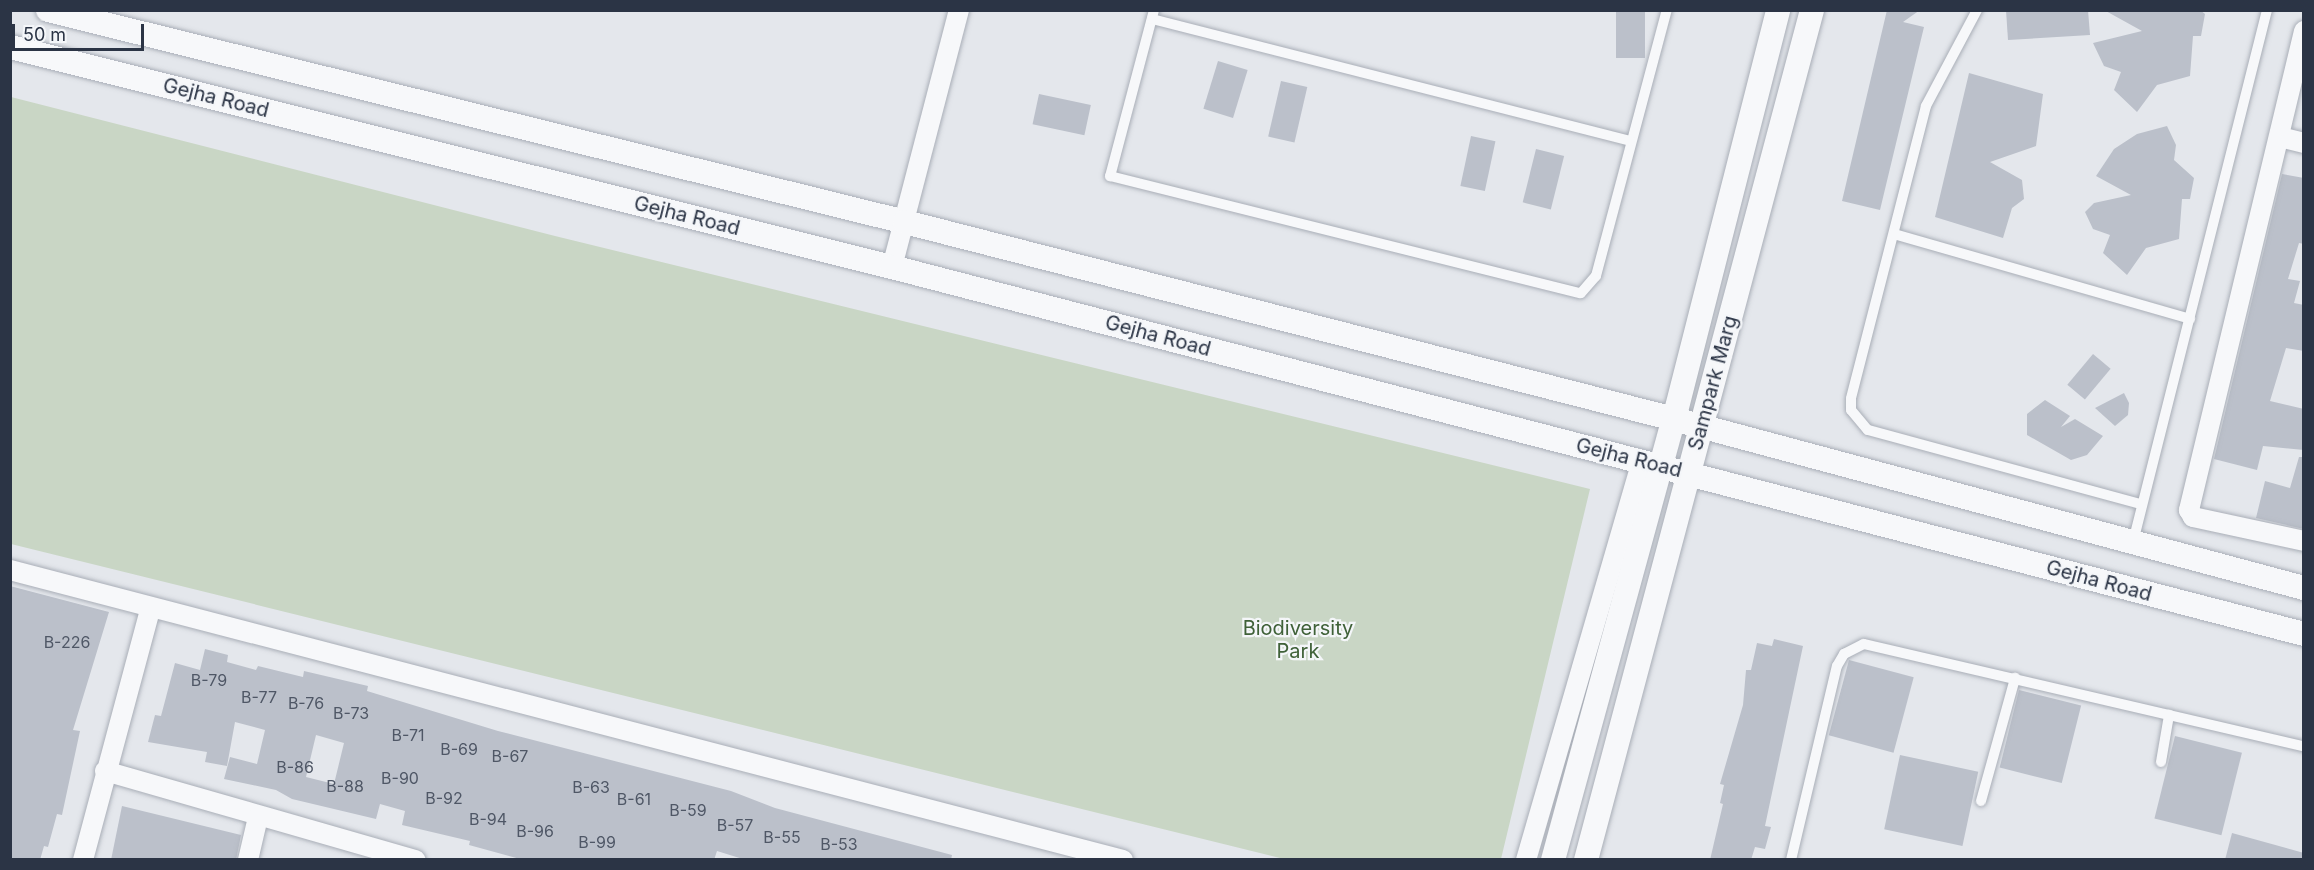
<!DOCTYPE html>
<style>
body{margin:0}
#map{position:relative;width:2314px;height:870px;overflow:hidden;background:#e4e7ec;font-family:Inter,sans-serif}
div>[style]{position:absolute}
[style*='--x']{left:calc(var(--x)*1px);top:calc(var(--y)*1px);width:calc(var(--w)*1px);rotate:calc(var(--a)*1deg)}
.green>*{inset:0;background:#c9d6c5}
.building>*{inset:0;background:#bbc0ca;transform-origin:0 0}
.roads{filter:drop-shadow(0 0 2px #a9aeb7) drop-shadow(0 0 2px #a9aeb7)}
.service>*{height:10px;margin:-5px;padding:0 5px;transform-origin:5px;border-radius:5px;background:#f7f8fa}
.minor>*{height:20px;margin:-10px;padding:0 10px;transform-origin:10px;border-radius:10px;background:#f7f8fa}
.tertiary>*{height:24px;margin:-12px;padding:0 12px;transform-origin:12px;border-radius:12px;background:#f7f8fa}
span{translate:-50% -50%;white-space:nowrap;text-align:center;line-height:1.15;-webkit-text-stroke:4.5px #f4f6f9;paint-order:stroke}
.number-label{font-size:16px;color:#4f5766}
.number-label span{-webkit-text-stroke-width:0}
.street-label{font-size:20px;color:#2b3445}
.park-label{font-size:20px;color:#3f6138}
.frame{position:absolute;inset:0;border:12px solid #2b3445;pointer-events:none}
.scale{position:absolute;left:12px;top:24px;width:132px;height:27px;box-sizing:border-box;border:3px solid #2b3445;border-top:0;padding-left:8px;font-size:18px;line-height:21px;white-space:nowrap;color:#2b3445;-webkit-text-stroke:4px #f4f6f9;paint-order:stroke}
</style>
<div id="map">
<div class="green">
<div style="clip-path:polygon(11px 97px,555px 236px,1590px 489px,1501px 859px,1284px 859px,11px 544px)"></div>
</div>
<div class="building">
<div style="left:1616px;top:10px;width:29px;height:48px"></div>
<div style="clip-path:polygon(1887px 10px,1920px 10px,1903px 22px,1924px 27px,1880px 210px,1842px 201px)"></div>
<div style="clip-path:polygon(2006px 10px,2088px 10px,2090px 35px,2008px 40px)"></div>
<div style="clip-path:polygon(2104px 10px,2200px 10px,2205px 14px,2201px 36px,2193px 36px,2190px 76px,2157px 85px,2137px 112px,2114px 90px,2121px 72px,2104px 66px,2093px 43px,2142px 31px)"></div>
<div style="left:1218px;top:61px;width:31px;height:50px;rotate:17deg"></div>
<div style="clip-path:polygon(1969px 73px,2043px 94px,2036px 146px,1990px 162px,2022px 180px,2024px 199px,2012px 208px,2003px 238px,1935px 217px)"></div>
<div style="left:1281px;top:81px;width:27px;height:57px;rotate:13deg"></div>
<div style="left:1039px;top:94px;width:53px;height:31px;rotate:12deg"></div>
<div style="clip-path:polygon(2167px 126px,2176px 145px,2174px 160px,2194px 178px,2190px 199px,2182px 199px,2179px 239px,2146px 248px,2127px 275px,2103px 253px,2110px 235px,2093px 229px,2085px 212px,2094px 203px,2131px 195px,2096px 176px,2114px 149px,2137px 134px)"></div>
<div style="left:1471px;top:136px;width:25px;height:51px;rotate:12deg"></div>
<div style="left:1536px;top:149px;width:29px;height:55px;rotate:14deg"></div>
<div style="clip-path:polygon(2282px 174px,2304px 178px,2304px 244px,2299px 243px,2288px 279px,2300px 281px,2294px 303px,2304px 305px,2304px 351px,2286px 348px,2270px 401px,2304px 409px,2304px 450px,2263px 446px,2257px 470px,2214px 459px)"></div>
<div style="left:2093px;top:354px;width:23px;height:40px;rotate:40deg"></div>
<div style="clip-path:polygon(2124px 393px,2129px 403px,2128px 415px,2115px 426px,2095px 408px)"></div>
<div style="clip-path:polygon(2045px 400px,2070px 416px,2061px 427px,2075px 419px,2103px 436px,2087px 455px,2071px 460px,2027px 435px,2027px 414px)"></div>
<div style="clip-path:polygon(2299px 457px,2304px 457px,2304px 529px,2256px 518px,2265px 481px,2290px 488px)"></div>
<div style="clip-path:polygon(10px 586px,109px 612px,73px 730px,80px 731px,62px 815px,57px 814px,48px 847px,44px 846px,40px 860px,10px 860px)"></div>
<div style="clip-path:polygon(1774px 639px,1803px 646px,1765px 826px,1771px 827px,1765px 849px,1755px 847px,1751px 860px,1710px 860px,1723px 804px,1720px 803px,1724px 785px,1720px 784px,1743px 705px,1746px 670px,1751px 670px,1757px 643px,1772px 646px)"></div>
<div style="clip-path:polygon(evenodd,205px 649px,228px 655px,227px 662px,256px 670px,258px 666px,303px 677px,304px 671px,368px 686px,367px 691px,498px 731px,731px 791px,775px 808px,952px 855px,951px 860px,746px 860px,717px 851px,714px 860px,524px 860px,469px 845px,470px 841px,402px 825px,405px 811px,380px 804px,376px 819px,292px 799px,276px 790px,224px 779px,230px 757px,257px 764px,265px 730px,235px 722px,227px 766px,205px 762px,207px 752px,148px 742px,155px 715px,161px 716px,175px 663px,200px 670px,205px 649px,316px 735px,344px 743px,334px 784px,306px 777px,316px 735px)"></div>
<div style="left:1849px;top:660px;width:67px;height:78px;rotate:15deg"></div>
<div style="left:2019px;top:690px;width:64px;height:80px;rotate:14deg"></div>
<div style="left:2175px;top:736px;width:69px;height:85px;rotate:14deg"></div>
<div style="left:1900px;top:755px;width:80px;height:76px;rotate:12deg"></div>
<div style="clip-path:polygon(122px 806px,241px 835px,236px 860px,111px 860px)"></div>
<div style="clip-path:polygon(2232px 833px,2304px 853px,2304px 860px,2225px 860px)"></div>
</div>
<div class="roads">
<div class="service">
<div style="--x:1154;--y:10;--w:172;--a:104.8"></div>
<div style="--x:1110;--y:176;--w:485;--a:14"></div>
<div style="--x:1581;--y:293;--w:23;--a:-49"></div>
<div style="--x:1596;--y:276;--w:275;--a:-75.1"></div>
<div style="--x:1977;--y:10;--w:109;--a:118"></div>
<div style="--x:1926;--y:106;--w:302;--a:104.4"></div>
<div style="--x:1851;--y:399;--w:11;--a:90"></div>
<div style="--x:1851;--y:410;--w:26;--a:50"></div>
<div style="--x:1868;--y:430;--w:282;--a:15.2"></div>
<div style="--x:1152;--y:19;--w:493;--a:14.3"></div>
<div style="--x:1894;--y:234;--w:308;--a:16"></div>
<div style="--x:2133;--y:542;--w:549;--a:-75.86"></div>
<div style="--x:2161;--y:762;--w:48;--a:-80.3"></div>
<div style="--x:1981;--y:801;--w:128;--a:-74.5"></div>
<div style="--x:1791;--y:860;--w:199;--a:-76.7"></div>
<div style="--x:1837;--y:666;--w:14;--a:-60"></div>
<div style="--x:1844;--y:654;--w:22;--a:-27"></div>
<div style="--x:1864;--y:644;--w:452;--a:13.1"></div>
</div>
<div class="minor">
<div style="--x:2304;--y:31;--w:493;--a:103.5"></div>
<div style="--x:2189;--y:510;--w:8;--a:60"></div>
<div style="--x:2193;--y:517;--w:114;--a:12.2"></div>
<div style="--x:2280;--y:137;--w:25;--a:14"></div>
<div style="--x:892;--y:267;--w:266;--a:-75.4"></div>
<div style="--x:10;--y:570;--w:1150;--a:14.6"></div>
<div style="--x:105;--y:771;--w:323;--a:16"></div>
<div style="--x:83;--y:860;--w:259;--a:-75"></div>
<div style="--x:248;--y:860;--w:44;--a:-76.9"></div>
<div style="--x:1526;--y:860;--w:415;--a:-73.8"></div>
</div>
<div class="tertiary">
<div style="--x:48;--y:10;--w:883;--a:13.89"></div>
<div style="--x:905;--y:222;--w:794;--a:14.37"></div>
<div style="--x:1674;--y:419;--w:652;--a:15.02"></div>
<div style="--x:10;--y:47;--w:909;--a:14.01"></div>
<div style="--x:892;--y:267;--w:1459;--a:14.57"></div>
<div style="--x:1553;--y:860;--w:457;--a:-74.7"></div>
<div style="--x:1674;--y:419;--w:422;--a:-75.7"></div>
<div style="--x:1586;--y:860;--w:880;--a:-75.11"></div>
</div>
</div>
<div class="number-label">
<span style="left:67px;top:642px">B-226</span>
<span style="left:209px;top:680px">B-79</span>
<span style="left:259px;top:697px">B-77</span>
<span style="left:306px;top:703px">B-76</span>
<span style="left:351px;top:713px">B-73</span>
<span style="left:408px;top:735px">B-71</span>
<span style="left:459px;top:749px">B-69</span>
<span style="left:510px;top:756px">B-67</span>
<span style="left:295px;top:767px">B-86</span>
<span style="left:400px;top:778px">B-90</span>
<span style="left:345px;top:786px">B-88</span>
<span style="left:591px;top:787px">B-63</span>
<span style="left:444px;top:798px">B-92</span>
<span style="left:634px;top:799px">B-61</span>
<span style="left:688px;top:810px">B-59</span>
<span style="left:488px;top:819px">B-94</span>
<span style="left:735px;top:825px">B-57</span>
<span style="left:535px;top:831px">B-96</span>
<span style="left:782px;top:837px">B-55</span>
<span style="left:597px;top:842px">B-99</span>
<span style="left:839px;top:844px">B-53</span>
</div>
<div class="street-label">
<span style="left:216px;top:98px;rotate:14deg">Gejha Road</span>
<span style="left:687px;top:216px;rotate:14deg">Gejha Road</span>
<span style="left:1158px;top:336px;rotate:15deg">Gejha Road</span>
<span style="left:1713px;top:383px;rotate:-75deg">Sampark Marg</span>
<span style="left:1629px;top:458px;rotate:14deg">Gejha Road</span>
<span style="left:2099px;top:581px;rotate:15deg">Gejha Road</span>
</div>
<div class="park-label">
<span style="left:1298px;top:640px">Biodiversity<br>Park</span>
</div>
<div class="frame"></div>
<div class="scale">50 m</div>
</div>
